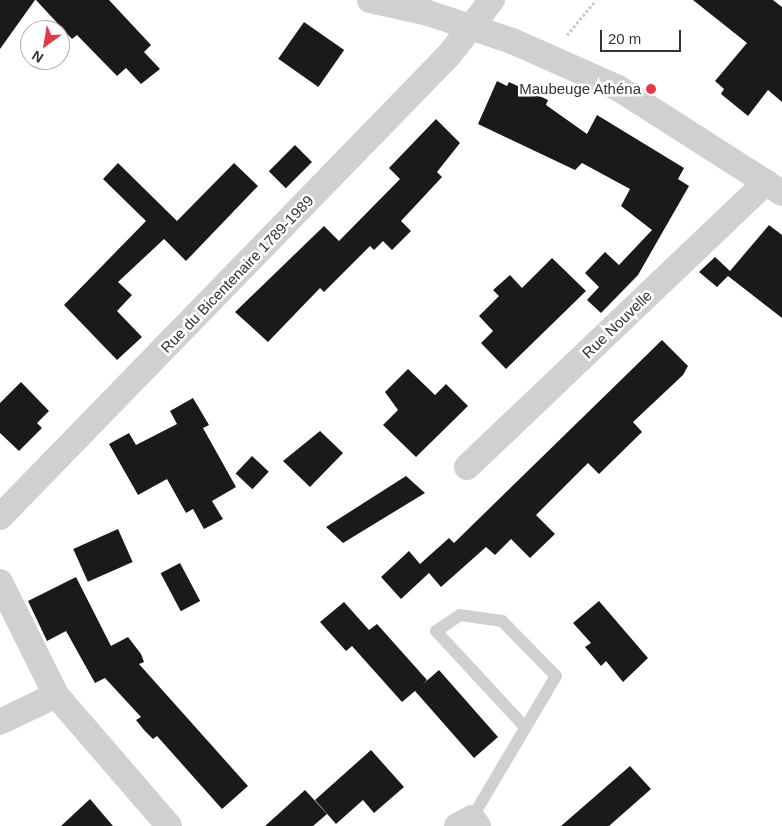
<!DOCTYPE html>
<meta charset="utf-8">
<style>
body{margin:0}
#map{position:relative;width:782px;height:826px;overflow:hidden;background:#fff;font-family:Helvetica,sans-serif}
div>[style]{position:absolute}
[style*='--x']{left:calc(var(--x)*1px);top:calc(var(--y)*1px);width:calc(var(--w)*1px);rotate:calc(var(--a)*1deg)}
.building>*{inset:0;background:#1a1a1a;transform-origin:0 0}
.path>*{height:3px;margin-top:-1.5px;transform-origin:0;background:repeating-linear-gradient(90deg,#cdcdcd 0 2.5px,transparent 0 5px)}
.lane>*{height:12px;margin:-6px;padding:0 6px;transform-origin:6px;border-radius:6px;background:#d0d0d0}
.street>*{height:26px;margin:-13px;padding:0 13px;transform-origin:13px;border-radius:13px;background:#d0d0d0}
.dots>*{width:14px;height:14px;translate:-50% -50%;box-sizing:border-box;border:2px solid #fff;border-radius:50%}
span{translate:-50% -50%;white-space:nowrap;text-align:center;line-height:1.15;-webkit-text-stroke:5px #fff;paint-order:stroke}
.poi-label{font-size:15px;color:#333}
.right{translate:-100% -50%;text-align:right}
.street-label{font-size:15px;color:#333}
.north{position:absolute;left:20px;top:20px;width:50px;height:50px;box-sizing:border-box;background:#fff;border:1px solid #adadad;border-radius:50%;rotate:212deg;font-size:14px;font-weight:700;line-height:20px;text-align:center;color:#333}
.north::after{content:'';display:block;margin:auto;width:18px;height:22px;background:#e63946;clip-path:polygon(50% 0,100% 100%,50% 72%,0 100%)}
.scale{position:absolute;left:600px;top:30px;width:81px;height:22px;box-sizing:border-box;border:2px solid #333;border-top:0;padding-left:6px;font-size:15px;line-height:18px;white-space:nowrap;color:#333;-webkit-text-stroke:4px #fff;paint-order:stroke}
</style>
<div id="map">
<div class="building">
<div style="clip-path:polygon(0 0,35px 0,0 49px)"></div>
<div style="clip-path:polygon(36px 0,109px 0,151px 45px,144px 52px,160px 69px,141px 84px,126px 68px,117px 76px,77px 35px,72px 39px)"></div>
<div style="clip-path:polygon(693px 0,773px 0,782px 7px,782px 102px,768px 90px,748px 116px,721px 94px,724px 89px,715px 81px,747px 43px)"></div>
<div style="left:304px;top:22px;width:49px;height:45px;rotate:35deg"></div>
<div style="clip-path:polygon(497px 81px,507px 86px,509px 82px,548px 100px,546px 105px,587px 134px,597px 115px,684px 168px,678px 179px,689px 186px,638px 275px,601px 313px,587px 300px,599px 287px,585px 273px,605px 252px,619px 265px,652px 230px,621px 206px,630px 189px,582px 163px,575px 170px,478px 124px)"></div>
<div style="clip-path:polygon(436px 119px,460px 143px,437px 172px,442px 177px,401px 221px,411px 231px,392px 250px,383px 241px,374px 250px,370px 246px,324px 292px,320px 288px,268px 342px,235px 312px,324px 226px,339px 241px,400px 179px,389px 168px)"></div>
<div style="left:295px;top:145px;width:24px;height:37px;rotate:45deg"></div>
<div style="clip-path:polygon(118px 163px,177px 221px,234px 163px,258px 186px,186px 261px,164px 239px,118px 282px,132px 295px,117px 311px,142px 337px,117px 360px,64px 305px,146px 221px,103px 179px)"></div>
<div style="clip-path:polygon(769px 225px,782px 235px,782px 318px,728px 276px,717px 287px,699px 272px,715px 257px,730px 271px)"></div>
<div style="clip-path:polygon(552px 258px,586px 291px,506px 369px,481px 343px,493px 331px,479px 316px,499px 296px,493px 290px,510px 275px,522px 288px)"></div>
<div style="clip-path:polygon(662px 340px,688px 366px,683px 375px,633px 422px,642px 432px,599px 474px,588px 463px,536px 515px,555px 534px,530px 558px,511px 539px,495px 555px,486px 547px,441px 587px,429px 573px,401px 599px,381px 577px,409px 551px,420px 564px,449px 538px,454px 543px)"></div>
<div style="clip-path:polygon(408px 369px,435px 395px,446px 384px,468px 406px,416px 457px,383px 425px,398px 410px,385px 392px)"></div>
<div style="clip-path:polygon(21px 382px,49px 411px,37px 423px,42px 428px,19px 451px,0 433px,0 403px)"></div>
<div style="clip-path:polygon(193px 398px,209px 425px,203px 428px,236px 487px,212px 501px,223px 519px,204px 529px,193px 509px,186px 513px,167px 479px,138px 495px,109px 444px,129px 433px,136px 445px,177px 424px,170px 411px)"></div>
<div style="clip-path:polygon(320px 431px,343px 453px,310px 487px,283px 461px)"></div>
<div style="left:252px;top:456px;width:23px;height:24px;rotate:43deg"></div>
<div style="clip-path:polygon(406px 476px,425px 493px,343px 543px,326px 527px)"></div>
<div style="left:118px;top:529px;width:36px;height:49px;rotate:66deg"></div>
<div style="left:180px;top:563px;width:43px;height:22px;rotate:62deg"></div>
<div style="clip-path:polygon(76px 577px,111px 646px,128px 637px,141px 654px,144px 662px,139px 664px,248px 786px,222px 809px,157px 736px,153px 739px,144px 730px,136px 720px,141px 717px,105px 678px,95px 683px,66px 631px,47px 641px,28px 601px)"></div>
<div style="clip-path:polygon(599px 601px,648px 658px,623px 682px,606px 661px,601px 666px,585px 647px,591px 643px,573px 623px)"></div>
<div style="clip-path:polygon(344px 602px,369px 630px,377px 624px,427px 680px,422px 685px,439px 670px,498px 737px,474px 758px,415px 691px,402px 702px,352px 646px,346px 651px,320px 622px)"></div>
<div style="clip-path:polygon(371px 750px,404px 787px,374px 813px,363px 800px,336px 824px,315px 800px)"></div>
<div style="clip-path:polygon(630px 766px,651px 789px,609px 826px,561px 826px)"></div>
<div style="clip-path:polygon(305px 790px,327px 814px,313px 826px,265px 826px)"></div>
<div style="clip-path:polygon(90px 799px,113px 826px,61px 826px)"></div>
</div>
<div class="path">
<div style="--x:567;--y:35;--w:45;--a:-50.4"></div>
</div>
<div class="lane">
<div style="--x:472;--y:818;--w:165;--a:-59.4"></div>
<div style="--x:556;--y:676;--w:77;--a:-134.5"></div>
<div style="--x:502;--y:621;--w:42;--a:-171.9"></div>
<div style="--x:460;--y:615;--w:29;--a:146"></div>
<div style="--x:436;--y:631;--w:131;--a:47.2"></div>
</div>
<div class="street">
<div style="--x:370;--y:0;--w:59;--a:12.6"></div>
<div style="--x:428;--y:13;--w:89;--a:18.4"></div>
<div style="--x:512;--y:41;--w:116;--a:23.9"></div>
<div style="--x:618;--y:88;--w:195;--a:32.6"></div>
<div style="--x:467;--y:467;--w:413;--a:-43.6"></div>
<div style="--x:0;--y:517;--w:644;--a:-45.82"></div>
<div style="--x:449;--y:55;--w:70;--a:-52"></div>
<div style="--x:0;--y:582;--w:126;--a:63.6"></div>
<div style="--x:56;--y:695;--w:62;--a:154.3"></div>
<div style="--x:56;--y:695;--w:173;--a:49.2"></div>
<div style="--x:457;--y:826;--w:17;--a:-28"></div>
<div style="--x:472;--y:818;--w:10;--a:53"></div>
</div>
<div class="dots">
<div style="left:651px;top:89px;background:#e63946"></div>
</div>
<div class="poi-label">
<span class="right" style="left:641px;top:89px">Maubeuge Athéna</span>
</div>
<div class="street-label">
<span style="left:237px;top:274px;rotate:-46deg">Rue du Bicentenaire 1789-1989</span>
<span style="left:617px;top:324px;rotate:-44deg">Rue Nouvelle</span>
</div>
<div class="north">N</div>
<div class="scale">20 m</div>
</div>
